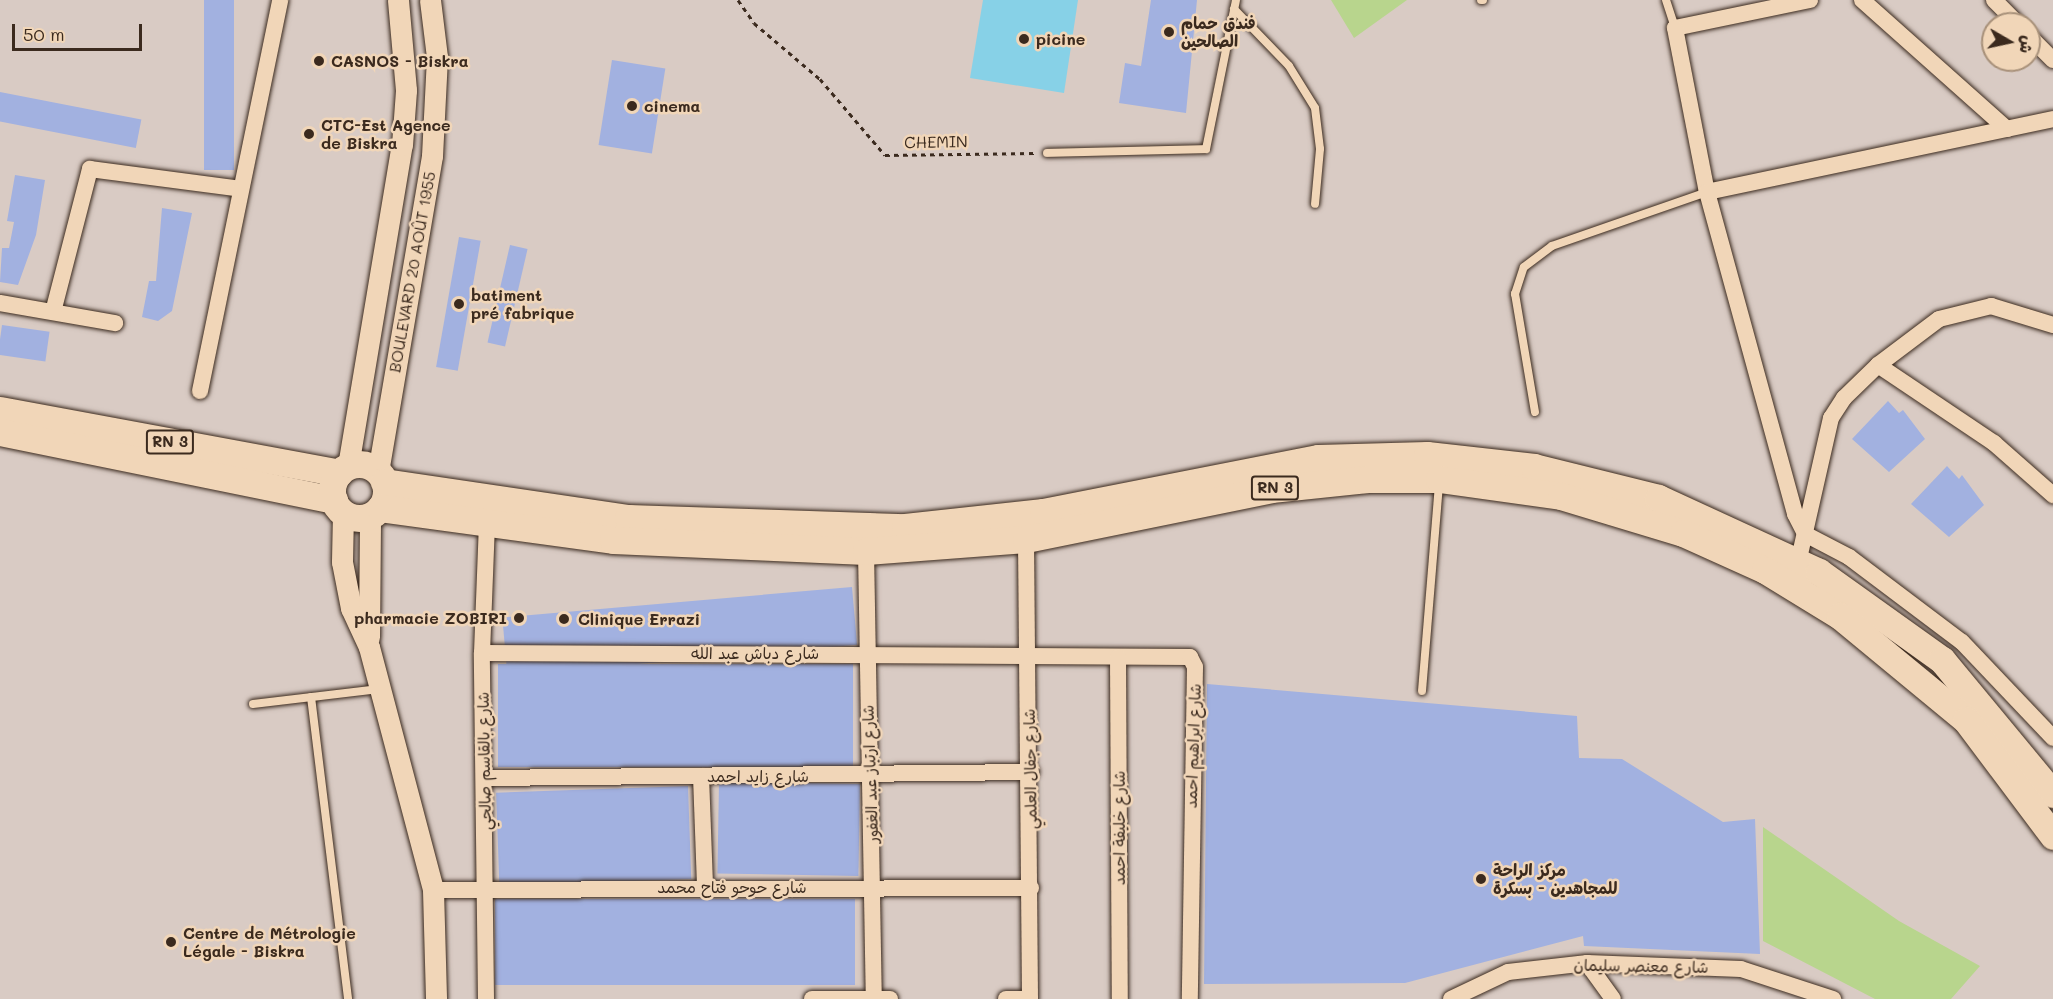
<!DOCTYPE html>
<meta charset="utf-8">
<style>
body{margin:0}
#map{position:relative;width:2053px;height:999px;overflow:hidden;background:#d9cbc4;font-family:Mali,"Playpen Sans Arabic",sans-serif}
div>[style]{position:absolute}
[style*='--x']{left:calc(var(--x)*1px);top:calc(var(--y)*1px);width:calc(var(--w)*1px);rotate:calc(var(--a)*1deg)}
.green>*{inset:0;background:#b8d58d}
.water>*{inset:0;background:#87d1e7}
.building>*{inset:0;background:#a2b1e0;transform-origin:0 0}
.path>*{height:3px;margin-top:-1.5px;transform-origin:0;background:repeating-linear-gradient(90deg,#3b2a1e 0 4.5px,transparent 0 9px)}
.roads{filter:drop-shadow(0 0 2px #3b2a1e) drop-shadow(0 0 2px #3b2a1e)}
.service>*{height:8px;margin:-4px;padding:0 4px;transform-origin:4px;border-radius:4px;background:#f1d6b8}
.minor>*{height:16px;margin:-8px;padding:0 8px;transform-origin:8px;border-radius:8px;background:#f1d6b8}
.tertiary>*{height:21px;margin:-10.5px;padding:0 10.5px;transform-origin:10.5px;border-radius:10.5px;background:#f1d6b8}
.primary>*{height:27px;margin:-13.5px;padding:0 13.5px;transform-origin:13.5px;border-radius:13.5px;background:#f1d6b8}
.primary>.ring{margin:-13.5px;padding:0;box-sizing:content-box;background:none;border:27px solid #f1d6b8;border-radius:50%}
.dots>*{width:16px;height:16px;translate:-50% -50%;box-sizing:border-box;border:3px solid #f1d6b8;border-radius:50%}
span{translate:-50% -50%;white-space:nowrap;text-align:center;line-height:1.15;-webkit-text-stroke:5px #f1d6b8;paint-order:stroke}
.shield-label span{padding:2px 4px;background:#f1d6b8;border:2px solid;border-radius:4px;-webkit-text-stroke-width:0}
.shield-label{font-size:15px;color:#3b2a1e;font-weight:700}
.poi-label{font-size:16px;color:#3b2a1e;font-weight:700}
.left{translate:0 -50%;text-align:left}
.right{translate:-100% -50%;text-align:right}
.street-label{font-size:16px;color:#3b2a1e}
.north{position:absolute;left:1981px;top:12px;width:60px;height:60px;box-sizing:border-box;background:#f1d6b8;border:2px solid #a8917a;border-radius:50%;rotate:99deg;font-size:16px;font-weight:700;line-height:24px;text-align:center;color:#3b2a1e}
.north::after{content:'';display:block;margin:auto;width:21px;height:27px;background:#3b2a1e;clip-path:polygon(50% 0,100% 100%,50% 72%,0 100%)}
.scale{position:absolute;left:12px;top:24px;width:130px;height:27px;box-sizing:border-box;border:3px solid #3b2a1e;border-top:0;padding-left:8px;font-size:18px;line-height:21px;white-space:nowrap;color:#3b2a1e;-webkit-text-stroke:4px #f1d6b8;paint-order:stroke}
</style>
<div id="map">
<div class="green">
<div style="clip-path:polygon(1331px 0,1407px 0,1354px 38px)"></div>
<div style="clip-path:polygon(1763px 827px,1899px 921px,1980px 966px,1951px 999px,1875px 999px,1763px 941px)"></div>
</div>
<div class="water">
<div style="clip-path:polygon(983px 0,1078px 0,1064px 93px,970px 78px)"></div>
</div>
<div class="building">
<div style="left:204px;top:0;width:30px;height:170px"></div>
<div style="clip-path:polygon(1151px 0,1197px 0,1186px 113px,1119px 103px,1125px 63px,1141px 66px)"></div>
<div style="left:612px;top:60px;width:54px;height:86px;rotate:9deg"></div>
<div style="left:0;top:92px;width:144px;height:29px;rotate:11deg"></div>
<div style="clip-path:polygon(15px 175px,45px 180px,36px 235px,18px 285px,0 282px,2px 248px,9px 248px,14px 222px,7px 221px)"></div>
<div style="clip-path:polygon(162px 208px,192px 213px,172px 311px,158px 321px,142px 317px,149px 281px,156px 281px)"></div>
<div style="left:459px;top:237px;width:22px;height:132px;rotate:10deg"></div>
<div style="left:510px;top:245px;width:18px;height:100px;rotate:13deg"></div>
<div style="left:2px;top:325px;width:48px;height:30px;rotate:8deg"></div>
<div style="clip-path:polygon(1888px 401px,1899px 413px,1903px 410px,1925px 439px,1889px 472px,1852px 439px)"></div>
<div style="clip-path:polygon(1947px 466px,1959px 479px,1962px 475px,1984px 505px,1949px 537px,1911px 504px)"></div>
<div style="left:852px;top:587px;width:58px;height:351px;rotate:85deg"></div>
<div style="left:498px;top:664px;width:355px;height:103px"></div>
<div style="clip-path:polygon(1207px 684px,1577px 716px,1579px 758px,1622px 759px,1723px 822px,1755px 819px,1760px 954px,1584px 946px,1583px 936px,1405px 983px,1204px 984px)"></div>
<div style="left:860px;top:784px;width:92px;height:141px;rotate:91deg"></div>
<div style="left:688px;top:786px;width:93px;height:192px;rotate:88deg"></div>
<div style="left:855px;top:899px;width:86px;height:360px;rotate:90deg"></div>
</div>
<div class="path">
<div style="--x:738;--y:0;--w:28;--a:55"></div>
<div style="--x:754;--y:23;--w:87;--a:40.3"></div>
<div style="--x:820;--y:79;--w:100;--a:49.5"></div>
<div style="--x:885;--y:155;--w:150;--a:-0.8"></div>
</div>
<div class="roads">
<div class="service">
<div style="--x:1481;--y:0;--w:2;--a:0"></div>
<div style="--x:1666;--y:0;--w:29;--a:72"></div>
<div style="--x:1234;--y:9;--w:79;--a:46"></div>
<div style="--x:1289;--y:66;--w:49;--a:58.2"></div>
<div style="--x:1315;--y:108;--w:41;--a:83"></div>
<div style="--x:1320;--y:149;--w:55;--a:95.2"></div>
<div style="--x:1047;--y:153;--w:159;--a:-1.4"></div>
<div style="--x:1206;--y:149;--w:152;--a:-78.6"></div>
<div style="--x:1535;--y:412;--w:120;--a:-99.6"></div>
<div style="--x:1515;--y:294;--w:28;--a:-72"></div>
<div style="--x:1524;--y:267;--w:35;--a:-37"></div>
<div style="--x:1552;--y:246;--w:164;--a:-19.2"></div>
<div style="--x:1422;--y:691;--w:210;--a:-85.3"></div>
<div style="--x:311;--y:697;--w:304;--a:83"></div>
<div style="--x:253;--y:704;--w:127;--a:-6.8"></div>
</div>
<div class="minor">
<div style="--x:1810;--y:0;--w:138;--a:168.3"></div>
<div style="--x:1675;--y:28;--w:167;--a:79"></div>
<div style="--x:1707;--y:192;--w:334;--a:74.7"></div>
<div style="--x:1795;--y:514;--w:22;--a:63"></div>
<div style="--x:1805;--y:534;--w:50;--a:27.6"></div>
<div style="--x:1849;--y:557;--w:141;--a:37"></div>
<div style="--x:1962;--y:642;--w:132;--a:46.5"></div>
<div style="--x:1862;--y:0;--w:194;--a:41.7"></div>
<div style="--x:1994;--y:0;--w:34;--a:45"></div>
<div style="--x:2029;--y:36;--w:34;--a:45"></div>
<div style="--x:1707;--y:192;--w:354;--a:-11.9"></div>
<div style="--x:0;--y:303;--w:117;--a:9.9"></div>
<div style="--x:53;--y:312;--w:148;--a:-75.5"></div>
<div style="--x:90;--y:169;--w:152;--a:7.5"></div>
<div style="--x:1878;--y:365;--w:76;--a:-37"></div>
<div style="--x:1939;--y:319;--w:54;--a:-14"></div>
<div style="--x:1991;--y:306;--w:65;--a:17"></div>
<div style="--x:200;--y:391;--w:399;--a:-78.4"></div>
<div style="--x:1026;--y:539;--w:460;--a:89.5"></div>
<div style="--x:866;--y:551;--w:447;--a:89"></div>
<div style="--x:1798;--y:563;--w:149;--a:-77.2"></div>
<div style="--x:1831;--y:418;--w:24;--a:-57"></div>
<div style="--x:1844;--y:398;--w:47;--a:-44.1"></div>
<div style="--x:1878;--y:365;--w:140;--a:33.9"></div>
<div style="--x:1994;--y:443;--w:79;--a:41.4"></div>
<div style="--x:482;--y:653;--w:708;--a:0.32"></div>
<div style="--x:1190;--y:657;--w:11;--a:63"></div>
<div style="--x:1195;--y:667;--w:332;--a:90.9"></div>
<div style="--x:1118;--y:657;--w:342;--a:89.7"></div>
<div style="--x:701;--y:776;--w:110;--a:87.9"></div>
<div style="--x:485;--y:778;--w:546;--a:-0.63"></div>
<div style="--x:433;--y:890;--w:598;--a:-0.19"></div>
<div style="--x:1587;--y:963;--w:44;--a:54.2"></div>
<div style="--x:486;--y:999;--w:346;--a:-90.7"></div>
<div style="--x:482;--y:653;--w:130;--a:-87.8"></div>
<div style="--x:812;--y:999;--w:78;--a:0"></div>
<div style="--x:1006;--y:999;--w:24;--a:0"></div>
<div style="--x:1451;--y:999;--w:63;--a:-25.3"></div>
<div style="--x:1508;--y:972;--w:80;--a:-6.5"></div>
<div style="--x:1587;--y:963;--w:154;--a:2.2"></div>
<div style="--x:1741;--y:969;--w:97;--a:18.1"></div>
</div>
<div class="tertiary">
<div style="--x:348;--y:466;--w:326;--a:-80.5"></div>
<div style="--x:402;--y:145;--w:55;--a:-85.8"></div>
<div style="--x:406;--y:90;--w:90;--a:-95.1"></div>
<div style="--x:378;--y:472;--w:321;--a:-80.3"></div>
<div style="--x:432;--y:156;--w:99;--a:-87.1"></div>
<div style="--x:437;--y:57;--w:57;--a:-97"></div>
<div style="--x:343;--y:513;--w:49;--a:91.2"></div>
<div style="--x:342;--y:562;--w:47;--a:78.9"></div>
<div style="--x:351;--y:608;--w:43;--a:65.2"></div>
<div style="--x:369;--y:647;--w:251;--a:75.2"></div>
<div style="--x:433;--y:890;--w:109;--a:88.4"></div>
<div style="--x:369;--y:637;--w:121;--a:-89.5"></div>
</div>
<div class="primary">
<div style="--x:0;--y:410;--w:345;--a:10.5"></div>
<div style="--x:0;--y:432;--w:341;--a:11.5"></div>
<div class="ring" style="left:332px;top:464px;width:27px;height:27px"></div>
<div style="--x:384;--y:482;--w:247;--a:8.4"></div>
<div style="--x:628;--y:518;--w:277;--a:1.9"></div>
<div style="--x:905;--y:527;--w:139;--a:-6.2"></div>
<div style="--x:1043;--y:512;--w:280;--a:-11.1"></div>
<div style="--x:1318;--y:458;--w:109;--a:-1.6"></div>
<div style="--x:1427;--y:455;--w:108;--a:6.4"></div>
<div style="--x:1534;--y:467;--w:128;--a:14"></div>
<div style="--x:1658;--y:498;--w:177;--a:24.7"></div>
<div style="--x:1819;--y:572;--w:151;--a:35.6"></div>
<div style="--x:1942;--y:660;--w:174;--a:50.4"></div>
<div style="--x:380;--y:508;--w:235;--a:7.8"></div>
<div style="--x:613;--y:540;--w:253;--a:2.5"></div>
<div style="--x:866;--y:551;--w:160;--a:-4.3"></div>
<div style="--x:1026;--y:539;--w:250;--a:-11.5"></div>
<div style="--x:1271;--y:489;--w:97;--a:-5.9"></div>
<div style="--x:1367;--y:479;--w:72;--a:0"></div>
<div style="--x:1439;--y:479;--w:123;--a:7.9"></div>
<div style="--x:1561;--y:496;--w:127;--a:16.9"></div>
<div style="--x:1683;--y:533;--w:90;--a:24.3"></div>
<div style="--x:1765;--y:570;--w:88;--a:31.5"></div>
<div style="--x:1840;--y:616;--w:163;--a:39.5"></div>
<div style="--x:1966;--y:720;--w:145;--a:53.1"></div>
</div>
</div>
<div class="dots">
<div style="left:1169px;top:32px;background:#3b2a1e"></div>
<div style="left:1024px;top:39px;background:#3b2a1e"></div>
<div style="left:319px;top:61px;background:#3b2a1e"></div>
<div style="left:632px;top:106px;background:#3b2a1e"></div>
<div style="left:309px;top:134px;background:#3b2a1e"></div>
<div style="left:459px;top:304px;background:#3b2a1e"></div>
<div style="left:519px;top:618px;background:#3b2a1e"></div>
<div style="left:564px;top:619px;background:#3b2a1e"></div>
<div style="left:1481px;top:879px;background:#3b2a1e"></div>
<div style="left:171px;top:942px;background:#3b2a1e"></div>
</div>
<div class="shield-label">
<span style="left:170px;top:442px">RN 3</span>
<span style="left:1275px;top:488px">RN 3</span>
</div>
<div class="poi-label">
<span class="left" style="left:1181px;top:32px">فندق حمام<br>الصالحين</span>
<span class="left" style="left:1036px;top:39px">picine</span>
<span class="left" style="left:331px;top:61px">CASNOS - Biskra</span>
<span class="left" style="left:644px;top:106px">cinema</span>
<span class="left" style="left:321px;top:134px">CTC-Est Agence<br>de Biskra</span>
<span class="left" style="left:471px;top:304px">batiment<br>pré fabrique</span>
<span class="right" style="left:507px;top:618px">pharmacie ZOBIRI</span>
<span class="left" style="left:578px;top:619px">Clinique Errazi</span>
<span class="left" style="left:1493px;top:879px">مركز الراحة<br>للمجاهدين - بسكرة</span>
<span class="left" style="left:183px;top:942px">Centre de Métrologie<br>Légale - Biskra</span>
</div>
<div class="street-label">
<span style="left:936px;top:142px;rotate:-1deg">CHEMIN</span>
<span style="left:412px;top:272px;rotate:-80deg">BOULEVARD 20 AOÛT 1955</span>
<span style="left:755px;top:653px">شارع دباش عبد الله</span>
<span style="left:1193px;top:746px;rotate:-88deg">شارع ابراهيم احمد</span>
<span style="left:484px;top:761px;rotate:-91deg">شارع بالقاسم صالحي</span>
<span style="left:1030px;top:769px;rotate:-91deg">شارع جفال العلمي</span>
<span style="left:870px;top:774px;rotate:-92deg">شارع ارتباز عبد الغفور</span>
<span style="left:758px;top:776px">شارع زايد احمد</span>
<span style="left:1119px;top:828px;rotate:-90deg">شارع خليفة احمد</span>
<span style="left:732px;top:887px">شارع حوحو فتاح محمد</span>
<span style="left:1641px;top:966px;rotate:1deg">شارع معنصر سليمان</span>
</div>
<div class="north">ش</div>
<div class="scale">50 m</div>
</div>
